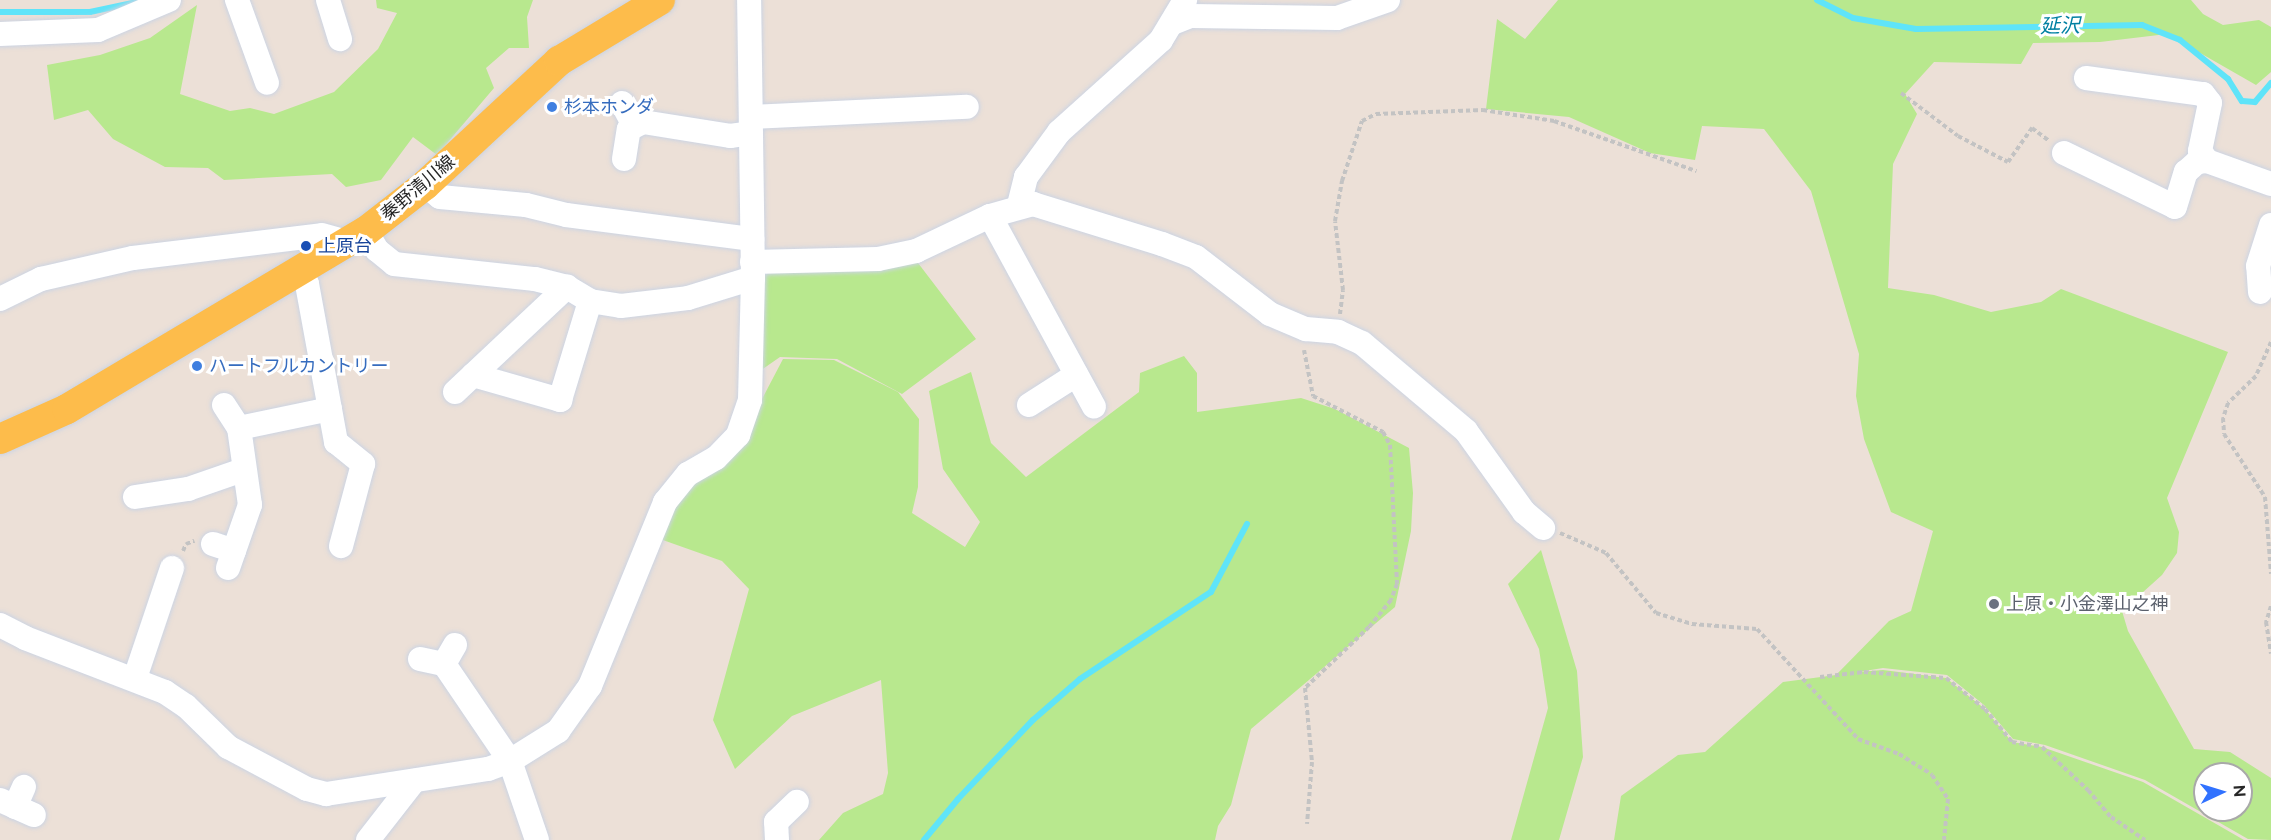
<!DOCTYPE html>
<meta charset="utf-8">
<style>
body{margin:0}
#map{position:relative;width:2271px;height:840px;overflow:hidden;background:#ece0d7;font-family:Raleway,"Noto Sans JP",sans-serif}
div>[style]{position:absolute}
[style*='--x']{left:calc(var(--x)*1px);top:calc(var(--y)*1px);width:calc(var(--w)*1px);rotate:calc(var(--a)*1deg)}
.green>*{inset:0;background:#b8e88e}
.stream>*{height:6px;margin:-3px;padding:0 3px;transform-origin:3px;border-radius:3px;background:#5fe4f9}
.path>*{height:4px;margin-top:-2px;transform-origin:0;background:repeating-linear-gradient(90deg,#c3c3c3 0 4.5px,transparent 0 7.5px)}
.roads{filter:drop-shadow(0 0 2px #ccd4e3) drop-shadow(0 0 2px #ccd4e3)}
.minor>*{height:24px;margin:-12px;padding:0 12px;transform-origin:12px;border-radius:12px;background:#fff}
.major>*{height:30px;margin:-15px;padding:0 15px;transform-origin:15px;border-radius:15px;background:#fdbc4b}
.dots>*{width:16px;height:16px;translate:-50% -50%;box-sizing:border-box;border:3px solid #fff;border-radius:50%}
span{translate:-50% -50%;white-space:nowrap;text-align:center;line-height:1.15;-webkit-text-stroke:6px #fff;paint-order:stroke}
.shop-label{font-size:18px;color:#366cbe}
.left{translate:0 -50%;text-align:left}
.street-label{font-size:18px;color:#272727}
.transit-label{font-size:18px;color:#164399}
.worship-label{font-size:18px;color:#5b616d}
.water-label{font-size:20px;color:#0180a2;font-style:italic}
.north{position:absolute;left:2193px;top:762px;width:60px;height:60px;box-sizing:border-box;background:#fff;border:2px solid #a9a9a9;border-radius:50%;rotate:86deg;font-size:16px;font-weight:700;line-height:24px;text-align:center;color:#272727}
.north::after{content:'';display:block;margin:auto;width:21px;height:27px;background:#3172ff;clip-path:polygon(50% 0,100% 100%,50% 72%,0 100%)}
</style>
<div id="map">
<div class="green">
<div style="clip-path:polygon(376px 0,533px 0,527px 17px,529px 48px,509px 48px,486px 68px,494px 88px,437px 155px,413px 137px,381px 180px,346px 187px,332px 174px,224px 180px,208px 168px,165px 167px,113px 139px,88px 110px,54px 120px,47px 65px,100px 55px,150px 38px,197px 5px,180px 94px,230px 111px,250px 108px,274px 114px,334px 92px,378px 49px,397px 13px,377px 8px)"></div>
<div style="clip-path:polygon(evenodd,1558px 0,2191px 0,2203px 14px,2223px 25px,2259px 20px,2271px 27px,2271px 72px,2256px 85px,2167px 34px,2100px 42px,2033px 43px,2021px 64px,1934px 62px,1905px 94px,1917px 114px,1893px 164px,1888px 288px,1934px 295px,1991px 312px,2041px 302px,2061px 289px,2228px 352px,2167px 498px,2179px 532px,2177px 553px,2162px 575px,2122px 611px,2128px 631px,2194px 749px,2230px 752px,2271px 778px,2271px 840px,2248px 839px,2145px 780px,2045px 745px,2013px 739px,1984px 705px,1947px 675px,1883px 668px,1858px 672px,1883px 670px,1946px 678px,1985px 709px,2012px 742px,2042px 747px,2143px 782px,2244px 840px,1614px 840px,1621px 796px,1678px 755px,1705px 752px,1783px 682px,1836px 675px,1889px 621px,1911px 611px,1933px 531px,1891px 512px,1864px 439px,1856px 396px,1859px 354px,1811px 191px,1764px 129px,1702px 126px,1695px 160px,1650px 153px,1569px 117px,1486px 109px,1497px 19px,1525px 39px,1558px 0,2205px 774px,2241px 774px,2241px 810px,2205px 810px,2205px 774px)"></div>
<div style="clip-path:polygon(915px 259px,976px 339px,902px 394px,837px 359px,780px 357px,760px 371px,761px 309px,765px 275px,774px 268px)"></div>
<div style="clip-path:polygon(1184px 356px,1197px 373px,1197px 412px,1301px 398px,1335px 409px,1409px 448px,1413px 493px,1411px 531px,1395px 607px,1251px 729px,1231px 805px,1218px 826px,1215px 840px,819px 840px,843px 813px,883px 794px,888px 773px,881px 680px,792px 716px,735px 769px,713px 720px,749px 589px,722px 561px,660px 539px,676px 505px,753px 416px,783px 359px,834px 360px,898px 392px,919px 419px,918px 487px,912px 513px,965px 547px,980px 522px,943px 469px,929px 391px,971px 372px,991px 443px,1026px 477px,1139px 392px,1140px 373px)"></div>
<div style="clip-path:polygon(1541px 550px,1577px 671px,1583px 757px,1559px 840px,1511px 840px,1548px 708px,1539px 649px,1508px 584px)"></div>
</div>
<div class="stream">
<div style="--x:1817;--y:0;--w:40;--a:26.6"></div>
<div style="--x:1853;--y:18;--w:64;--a:9.9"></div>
<div style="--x:1916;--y:29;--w:226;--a:-1"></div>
<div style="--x:2142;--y:25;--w:41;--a:21.5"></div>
<div style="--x:2180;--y:40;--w:62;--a:39.1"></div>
<div style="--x:2228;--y:79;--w:26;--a:58"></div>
<div style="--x:2242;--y:101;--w:13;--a:4"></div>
<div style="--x:2255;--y:102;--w:25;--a:-50"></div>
<div style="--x:0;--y:12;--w:90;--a:0"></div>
<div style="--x:90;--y:12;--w:48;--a:-12"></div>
<div style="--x:924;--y:840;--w:53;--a:-50.3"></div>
<div style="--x:958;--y:799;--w:109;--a:-46.5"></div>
<div style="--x:1033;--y:720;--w:62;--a:-41.1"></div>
<div style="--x:1080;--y:679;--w:157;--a:-33.6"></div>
<div style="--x:1211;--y:592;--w:77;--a:-62.1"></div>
</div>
<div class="path">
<div style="--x:1901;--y:93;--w:71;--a:37"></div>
<div style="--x:1958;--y:136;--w:56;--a:27.5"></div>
<div style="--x:2008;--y:162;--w:42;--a:-54.8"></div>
<div style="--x:2032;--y:128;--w:21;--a:37"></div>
<div style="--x:1340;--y:314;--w:24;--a:-83"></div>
<div style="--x:1343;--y:290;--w:69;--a:-96.6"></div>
<div style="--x:1335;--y:221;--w:41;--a:-80.1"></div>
<div style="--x:1342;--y:181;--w:63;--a:-71.6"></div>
<div style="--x:1362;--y:121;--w:16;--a:-27"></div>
<div style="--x:1376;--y:114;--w:107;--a:-2.1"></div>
<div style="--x:1483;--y:110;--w:72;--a:8.8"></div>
<div style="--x:1554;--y:121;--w:151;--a:19.4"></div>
<div style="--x:2271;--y:342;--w:37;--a:114"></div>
<div style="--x:2256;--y:376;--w:39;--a:136"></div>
<div style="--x:2228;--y:403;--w:16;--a:108"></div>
<div style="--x:2223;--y:418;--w:16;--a:86"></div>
<div style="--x:2224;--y:434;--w:75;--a:56.9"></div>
<div style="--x:2265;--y:497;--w:77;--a:85.5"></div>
<div style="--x:1304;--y:350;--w:47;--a:78.9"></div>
<div style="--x:1313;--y:396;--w:79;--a:27.2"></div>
<div style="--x:1383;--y:432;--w:15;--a:62"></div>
<div style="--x:1390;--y:445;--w:139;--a:87.1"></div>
<div style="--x:1397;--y:584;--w:17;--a:111"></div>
<div style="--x:1391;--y:600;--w:35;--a:129"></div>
<div style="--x:1369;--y:627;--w:88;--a:136.4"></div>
<div style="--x:1305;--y:688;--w:74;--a:84.6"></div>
<div style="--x:1312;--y:762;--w:62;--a:94.6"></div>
<div style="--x:1560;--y:533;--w:50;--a:23.5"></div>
<div style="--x:1606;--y:553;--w:78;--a:50.2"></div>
<div style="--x:1656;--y:613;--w:38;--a:17"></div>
<div style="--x:1692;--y:624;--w:65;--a:4.4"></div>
<div style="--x:1757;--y:629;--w:149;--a:47.4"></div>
<div style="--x:1858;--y:739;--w:44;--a:20.1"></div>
<div style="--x:1899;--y:754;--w:39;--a:32"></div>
<div style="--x:1932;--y:775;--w:29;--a:56"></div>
<div style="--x:1948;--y:799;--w:41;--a:95.6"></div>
<div style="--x:183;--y:551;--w:8;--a:-67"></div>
<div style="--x:186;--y:544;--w:9;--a:-21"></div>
<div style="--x:2271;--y:606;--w:17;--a:107"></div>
<div style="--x:2266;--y:622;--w:32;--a:81"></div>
<div style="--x:1820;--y:677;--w:44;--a:-6.5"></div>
<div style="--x:1864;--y:672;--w:82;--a:4.2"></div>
<div style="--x:1946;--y:678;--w:50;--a:38.5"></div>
<div style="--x:1985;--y:709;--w:43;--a:50.7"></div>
<div style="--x:2012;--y:742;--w:30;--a:9"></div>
<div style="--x:2042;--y:747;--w:63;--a:43.1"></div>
<div style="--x:2088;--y:790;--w:35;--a:50"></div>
<div style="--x:2111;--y:817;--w:41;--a:34.1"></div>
</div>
<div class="roads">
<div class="minor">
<div style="--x:237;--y:0;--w:88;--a:70.1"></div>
<div style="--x:328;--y:0;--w:41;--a:72.9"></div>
<div style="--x:1175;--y:22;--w:17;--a:-21"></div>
<div style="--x:1191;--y:16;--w:146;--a:0.8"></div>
<div style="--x:1337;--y:18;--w:54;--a:-19.4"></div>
<div style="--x:0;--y:34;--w:98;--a:-2.3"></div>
<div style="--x:98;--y:30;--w:77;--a:-22.9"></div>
<div style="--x:2086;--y:78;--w:118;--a:7.8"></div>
<div style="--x:2203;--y:94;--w:11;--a:52"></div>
<div style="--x:2210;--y:103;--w:49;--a:101.8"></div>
<div style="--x:2200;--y:151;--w:12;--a:55"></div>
<div style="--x:2207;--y:161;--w:68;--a:19.8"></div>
<div style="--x:622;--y:103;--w:26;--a:62"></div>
<div style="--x:751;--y:117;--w:216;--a:-2.7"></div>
<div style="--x:2064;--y:153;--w:123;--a:25.9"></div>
<div style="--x:2175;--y:207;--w:37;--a:-73"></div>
<div style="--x:2186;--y:172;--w:15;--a:-42"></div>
<div style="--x:2197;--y:162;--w:10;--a:-6"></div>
<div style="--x:624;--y:159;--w:30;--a:-81"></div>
<div style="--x:629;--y:129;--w:16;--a:-27"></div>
<div style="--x:643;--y:122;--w:88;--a:9.1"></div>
<div style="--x:730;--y:136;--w:21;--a:-8"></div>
<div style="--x:425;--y:185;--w:19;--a:39"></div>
<div style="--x:440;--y:197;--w:86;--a:5.3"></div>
<div style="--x:526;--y:205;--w:41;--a:14"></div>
<div style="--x:566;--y:215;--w:188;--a:7.4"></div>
<div style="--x:1019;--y:205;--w:29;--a:-76"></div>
<div style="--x:1026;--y:177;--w:56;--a:-53.7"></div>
<div style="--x:1059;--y:132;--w:137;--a:-42"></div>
<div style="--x:1161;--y:40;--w:47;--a:-59"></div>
<div style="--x:990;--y:216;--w:217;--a:61.4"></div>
<div style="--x:366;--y:231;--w:22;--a:60"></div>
<div style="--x:377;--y:250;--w:22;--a:39"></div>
<div style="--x:394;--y:264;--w:142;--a:6.1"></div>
<div style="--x:535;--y:279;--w:33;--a:14"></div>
<div style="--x:567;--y:287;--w:27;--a:31"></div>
<div style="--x:590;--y:301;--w:31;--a:9"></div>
<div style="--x:621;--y:306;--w:67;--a:-6.8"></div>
<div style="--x:688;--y:298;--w:68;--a:-17.1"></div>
<div style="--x:752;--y:262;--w:126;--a:-1.4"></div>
<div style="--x:878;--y:259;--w:39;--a:-12"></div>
<div style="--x:916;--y:251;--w:82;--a:-25.3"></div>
<div style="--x:990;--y:216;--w:45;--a:-15.6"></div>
<div style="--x:1033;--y:204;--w:135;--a:17.2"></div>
<div style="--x:1162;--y:244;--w:36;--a:21"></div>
<div style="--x:1196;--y:257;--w:93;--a:37.6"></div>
<div style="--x:1270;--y:314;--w:39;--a:23"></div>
<div style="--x:1306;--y:329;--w:32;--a:5"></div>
<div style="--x:1338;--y:332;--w:26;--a:25"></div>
<div style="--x:1362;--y:343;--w:136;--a:40.2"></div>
<div style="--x:1466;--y:431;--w:100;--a:54.4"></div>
<div style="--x:1524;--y:512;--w:25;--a:40"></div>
<div style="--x:298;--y:272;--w:15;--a:53"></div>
<div style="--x:307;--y:284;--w:161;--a:79.6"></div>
<div style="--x:336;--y:442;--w:35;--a:39"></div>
<div style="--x:363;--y:464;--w:85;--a:105"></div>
<div style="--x:2260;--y:292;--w:26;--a:-94"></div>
<div style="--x:2258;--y:266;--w:43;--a:-72.4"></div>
<div style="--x:0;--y:299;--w:46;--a:-26"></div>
<div style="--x:41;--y:279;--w:94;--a:-12.9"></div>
<div style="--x:133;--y:258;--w:190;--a:-6.9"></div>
<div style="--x:322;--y:235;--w:25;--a:16"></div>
<div style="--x:473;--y:375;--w:91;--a:16"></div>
<div style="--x:560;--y:400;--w:103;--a:-73.1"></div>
<div style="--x:455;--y:392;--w:154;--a:-43.2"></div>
<div style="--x:224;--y:405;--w:27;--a:57"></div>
<div style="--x:1029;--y:405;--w:56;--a:-32.6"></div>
<div style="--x:135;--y:497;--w:54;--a:-8.6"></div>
<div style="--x:188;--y:489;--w:58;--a:-19.1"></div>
<div style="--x:213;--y:544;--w:22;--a:18"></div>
<div style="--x:228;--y:568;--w:67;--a:-70.8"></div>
<div style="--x:250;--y:505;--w:78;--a:-98.1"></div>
<div style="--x:239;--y:428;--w:93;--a:-11.8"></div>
<div style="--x:0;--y:625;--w:28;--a:27"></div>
<div style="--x:25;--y:638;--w:150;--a:21.1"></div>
<div style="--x:165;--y:692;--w:25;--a:34"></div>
<div style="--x:186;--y:706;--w:59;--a:44.3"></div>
<div style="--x:228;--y:747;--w:89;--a:28"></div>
<div style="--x:307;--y:789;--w:20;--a:15"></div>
<div style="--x:326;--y:794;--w:164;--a:-8.8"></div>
<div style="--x:488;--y:769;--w:23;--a:-20"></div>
<div style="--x:510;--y:761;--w:57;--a:-32"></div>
<div style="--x:558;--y:731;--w:55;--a:-54.6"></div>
<div style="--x:590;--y:686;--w:199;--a:-67.8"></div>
<div style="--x:665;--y:502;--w:36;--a:-51"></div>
<div style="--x:688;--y:474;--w:32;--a:-30"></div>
<div style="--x:716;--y:458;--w:32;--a:-46"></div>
<div style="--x:738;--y:435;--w:37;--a:-71"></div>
<div style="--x:750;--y:400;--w:122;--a:-88.6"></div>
<div style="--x:753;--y:278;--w:278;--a:-90.8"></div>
<div style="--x:420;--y:659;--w:25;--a:12"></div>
<div style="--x:444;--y:664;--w:22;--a:-60"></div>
<div style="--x:444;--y:664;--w:117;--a:55.8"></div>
<div style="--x:510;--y:761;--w:83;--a:71.1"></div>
<div style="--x:135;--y:678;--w:116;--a:-71.4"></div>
<div style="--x:0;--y:800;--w:37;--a:24"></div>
<div style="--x:15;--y:807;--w:22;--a:-66"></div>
<div style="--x:368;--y:840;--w:75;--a:-52.1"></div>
<div style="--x:777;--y:840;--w:18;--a:-93"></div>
<div style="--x:776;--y:822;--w:29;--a:-44"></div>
</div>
<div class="major">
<div style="--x:0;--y:439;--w:73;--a:-24.1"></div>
<div style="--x:67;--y:409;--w:348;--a:-30.8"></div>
<div style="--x:366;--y:231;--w:75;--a:-37.9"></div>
<div style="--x:425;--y:185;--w:183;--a:-42.8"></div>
<div style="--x:559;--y:61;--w:118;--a:-31.1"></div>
</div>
</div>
<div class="dots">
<div style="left:552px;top:107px;background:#3f7fe0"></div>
<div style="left:306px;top:246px;background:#1a4fb4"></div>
<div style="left:197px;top:366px;background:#3f7fe0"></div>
<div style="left:1994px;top:604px;background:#6b7280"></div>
</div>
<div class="shop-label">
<span class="left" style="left:564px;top:107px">杉本ホンダ</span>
<span class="left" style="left:209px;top:366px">ハートフルカントリー</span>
</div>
<div class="street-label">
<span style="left:418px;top:188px;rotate:-40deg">秦野清川線</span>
</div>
<div class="transit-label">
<span class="left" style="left:318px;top:246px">上原台</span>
</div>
<div class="worship-label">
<span class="left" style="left:2006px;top:604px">上原・小金澤山之神</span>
</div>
<div class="water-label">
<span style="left:2060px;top:26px;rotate:-1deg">延沢</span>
</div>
<div class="north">N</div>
</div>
